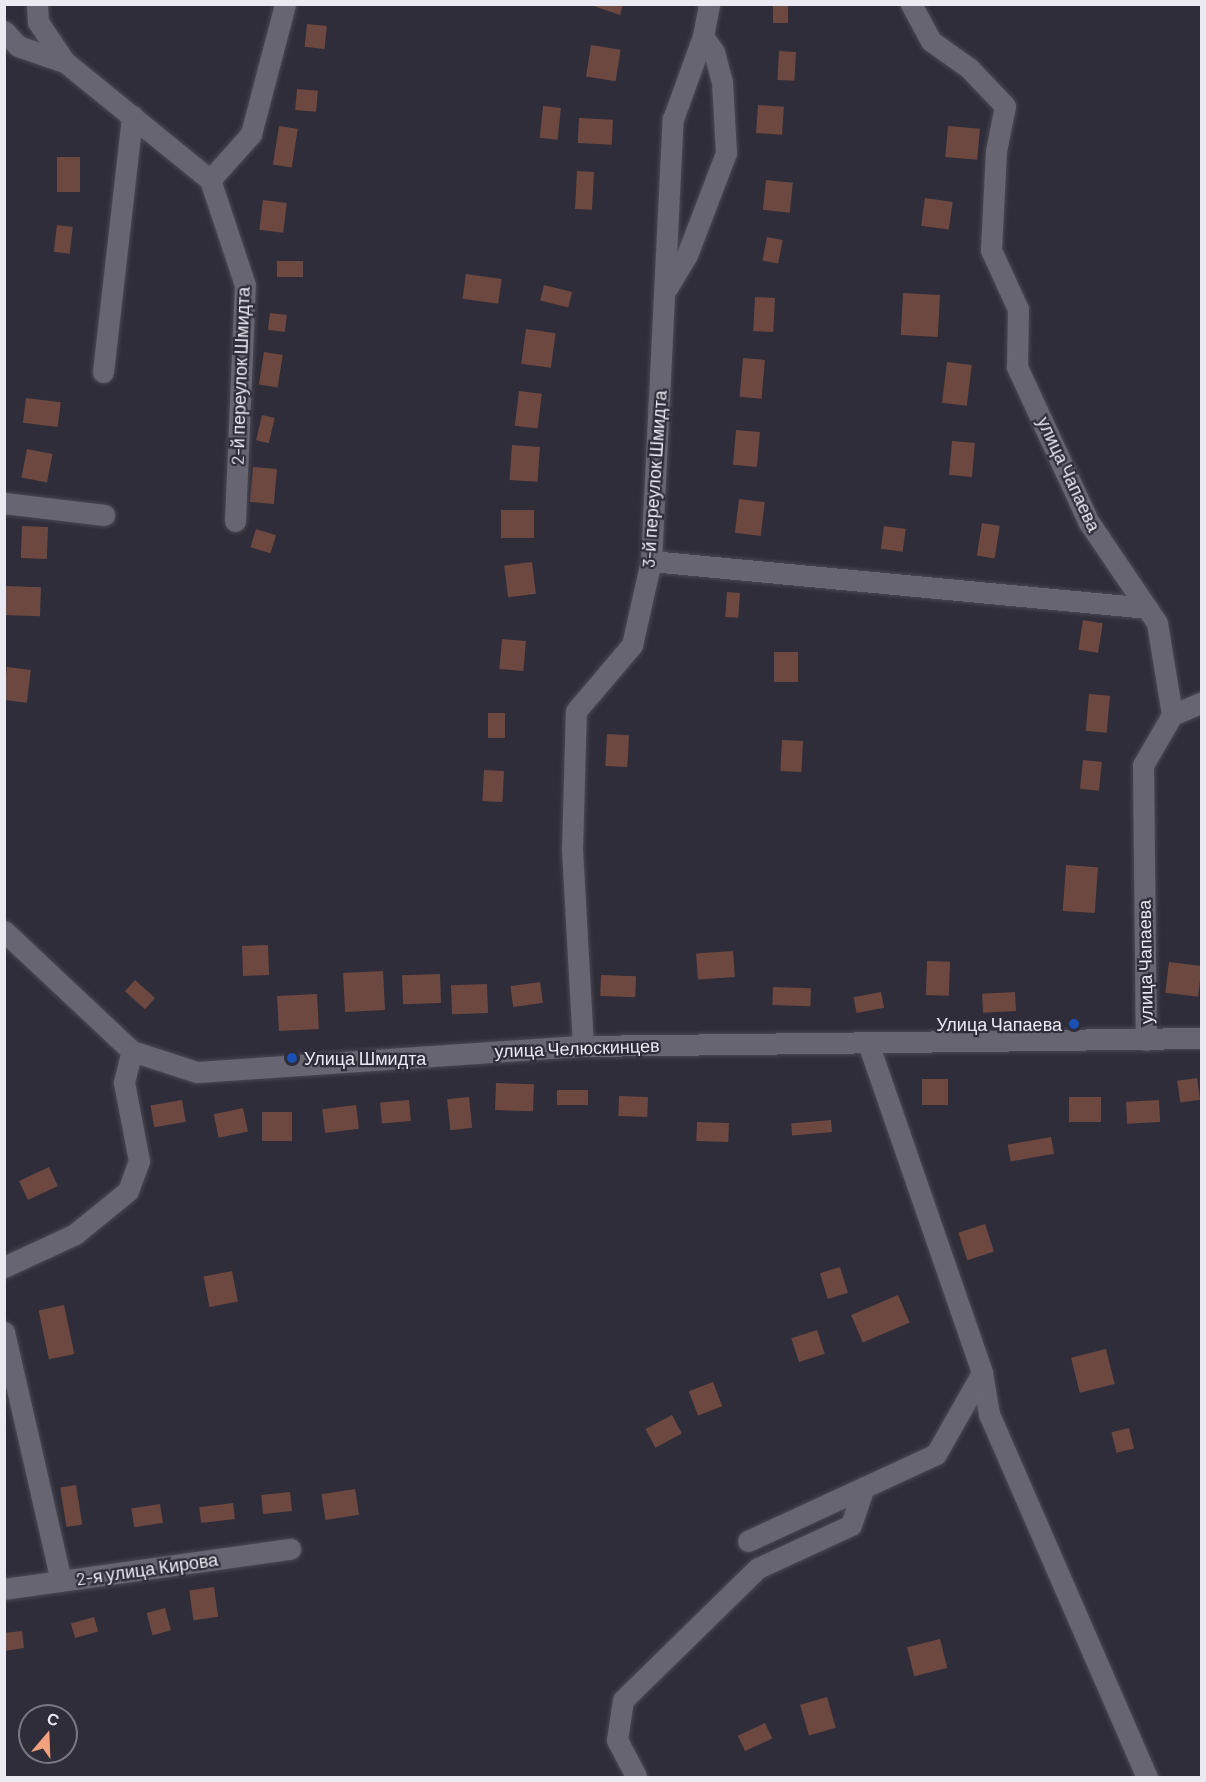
<!DOCTYPE html>
<meta charset="utf-8">
<style>
body{margin:0}
#map{position:relative;width:1206px;height:1782px;overflow:hidden;background:#2f2d39;font-family:Barlow,sans-serif}
div>[style]{position:absolute}
[style*='--x']{left:calc(var(--x)*1px);top:calc(var(--y)*1px);width:calc(var(--w)*1px);rotate:calc(var(--a)*1deg)}
.building>*{inset:0;background:#6d4841;transform-origin:0 0}
.roads{filter:drop-shadow(0 0 2px #4a4952) drop-shadow(0 0 2px #4a4952)}
.minor>*{height:21px;margin:-10.5px;padding:0 10.5px;transform-origin:10.5px;border-radius:10.5px;background:#676572}
.dots>*{width:16px;height:16px;translate:-50% -50%;box-sizing:border-box;border:3px solid #2f2d39;border-radius:50%}
span{translate:-50% -50%;white-space:nowrap;text-align:center;line-height:1.15;-webkit-text-stroke:4.5px #2f2d39;paint-order:stroke}
.street-label{font-size:18px;color:#ebeaf2}
.poi-label{font-size:18px;color:#ebeaf2}
.right{translate:-100% -50%;text-align:right}
.left{translate:0 -50%;text-align:left}
.frame{position:absolute;inset:0;border:6px solid #ebeaf2;pointer-events:none}
.north{position:absolute;left:18px;top:1704px;width:60px;height:60px;box-sizing:border-box;background:#2f2d39;border:2px solid #7a7983;border-radius:50%;rotate:19deg;font-size:16px;font-weight:700;line-height:24px;text-align:center;color:#ebeaf2}
.north::after{content:'';display:block;margin:auto;width:21px;height:27px;background:#f1a17d;clip-path:polygon(50% 0,100% 100%,50% 72%,0 100%)}
</style>
<div id="map">
<div class="building">
<div style="clip-path:polygon(588px 4px,623px 4px,620px 15px)"></div>
<div style="left:773px;top:4px;width:15px;height:19px"></div>
<div style="left:307px;top:24px;width:20px;height:23px;rotate:6deg"></div>
<div style="left:591px;top:45px;width:30px;height:32px;rotate:9deg"></div>
<div style="left:779px;top:51px;width:17px;height:29px;rotate:3deg"></div>
<div style="left:297px;top:89px;width:21px;height:21px;rotate:5deg"></div>
<div style="left:758px;top:105px;width:26px;height:28px;rotate:4deg"></div>
<div style="left:543px;top:106px;width:18px;height:32px;rotate:6deg"></div>
<div style="left:579px;top:118px;width:34px;height:25px;rotate:3deg"></div>
<div style="left:279px;top:126px;width:19px;height:39px;rotate:9deg"></div>
<div style="left:948px;top:126px;width:32px;height:31px;rotate:5deg"></div>
<div style="left:80px;top:157px;width:35px;height:23px;rotate:90deg"></div>
<div style="left:577px;top:171px;width:17px;height:38px;rotate:3deg"></div>
<div style="left:766px;top:180px;width:27px;height:30px;rotate:6deg"></div>
<div style="left:925px;top:198px;width:28px;height:28px;rotate:8deg"></div>
<div style="left:263px;top:200px;width:24px;height:30px;rotate:7deg"></div>
<div style="left:57px;top:225px;width:16px;height:27px;rotate:7deg"></div>
<div style="left:767px;top:237px;width:16px;height:24px;rotate:11deg"></div>
<div style="left:303px;top:261px;width:16px;height:26px;rotate:90deg"></div>
<div style="left:466px;top:274px;width:36px;height:25px;rotate:8deg"></div>
<div style="left:544px;top:285px;width:29px;height:16px;rotate:14deg"></div>
<div style="left:903px;top:293px;width:37px;height:42px;rotate:3deg"></div>
<div style="left:755px;top:297px;width:20px;height:34px;rotate:3deg"></div>
<div style="left:270px;top:313px;width:17px;height:17px;rotate:7deg"></div>
<div style="left:526px;top:329px;width:30px;height:35px;rotate:8deg"></div>
<div style="left:264px;top:352px;width:19px;height:33px;rotate:9deg"></div>
<div style="left:743px;top:358px;width:22px;height:39px;rotate:5deg"></div>
<div style="left:947px;top:362px;width:25px;height:41px;rotate:7deg"></div>
<div style="left:519px;top:391px;width:23px;height:35px;rotate:7deg"></div>
<div style="left:26px;top:398px;width:35px;height:25px;rotate:7deg"></div>
<div style="left:262px;top:415px;width:13px;height:26px;rotate:13deg"></div>
<div style="left:736px;top:430px;width:24px;height:35px;rotate:5deg"></div>
<div style="left:952px;top:441px;width:23px;height:34px;rotate:5deg"></div>
<div style="left:512px;top:445px;width:28px;height:35px;rotate:4deg"></div>
<div style="left:27px;top:449px;width:26px;height:29px;rotate:11deg"></div>
<div style="left:253px;top:467px;width:24px;height:35px;rotate:5deg"></div>
<div style="left:739px;top:499px;width:26px;height:34px;rotate:7deg"></div>
<div style="left:501px;top:510px;width:33px;height:28px"></div>
<div style="left:982px;top:523px;width:18px;height:33px;rotate:9deg"></div>
<div style="left:22px;top:526px;width:26px;height:32px;rotate:2deg"></div>
<div style="left:884px;top:526px;width:22px;height:23px;rotate:8deg"></div>
<div style="left:256px;top:529px;width:21px;height:19px;rotate:17deg"></div>
<div style="left:532px;top:562px;width:32px;height:28px;rotate:83deg"></div>
<div style="left:4px;top:586px;width:37px;height:29px;rotate:2deg"></div>
<div style="left:727px;top:592px;width:13px;height:25px;rotate:4deg"></div>
<div style="left:1083px;top:620px;width:20px;height:30px;rotate:9deg"></div>
<div style="left:502px;top:639px;width:24px;height:30px;rotate:5deg"></div>
<div style="left:774px;top:652px;width:24px;height:30px"></div>
<div style="left:7px;top:667px;width:24px;height:33px;rotate:7deg"></div>
<div style="left:1089px;top:694px;width:21px;height:37px;rotate:5deg"></div>
<div style="left:488px;top:713px;width:17px;height:25px"></div>
<div style="left:607px;top:734px;width:22px;height:32px;rotate:3deg"></div>
<div style="left:782px;top:740px;width:21px;height:31px;rotate:3deg"></div>
<div style="left:1083px;top:760px;width:19px;height:29px;rotate:6deg"></div>
<div style="left:484px;top:770px;width:20px;height:31px;rotate:3deg"></div>
<div style="left:1066px;top:865px;width:32px;height:46px;rotate:4deg"></div>
<div style="left:268px;top:945px;width:30px;height:26px;rotate:88deg"></div>
<div style="left:733px;top:951px;width:26px;height:37px;rotate:86deg"></div>
<div style="left:927px;top:961px;width:23px;height:34px;rotate:2deg"></div>
<div style="left:1169px;top:962px;width:33px;height:31px;rotate:7deg"></div>
<div style="left:383px;top:971px;width:39px;height:40px;rotate:87deg"></div>
<div style="left:440px;top:974px;width:29px;height:38px;rotate:88deg"></div>
<div style="left:601px;top:975px;width:35px;height:21px;rotate:2deg"></div>
<div style="left:135px;top:980px;width:27px;height:15px;rotate:42deg"></div>
<div style="left:540px;top:982px;width:21px;height:30px;rotate:82deg"></div>
<div style="left:487px;top:984px;width:29px;height:36px;rotate:88deg"></div>
<div style="left:773px;top:987px;width:38px;height:18px;rotate:2deg"></div>
<div style="left:881px;top:992px;width:16px;height:28px;rotate:79deg"></div>
<div style="left:1015px;top:992px;width:19px;height:33px;rotate:87deg"></div>
<div style="left:317px;top:994px;width:35px;height:40px;rotate:87deg"></div>
<div style="left:1197px;top:1078px;width:22px;height:20px;rotate:82deg"></div>
<div style="left:922px;top:1079px;width:26px;height:26px"></div>
<div style="left:496px;top:1083px;width:38px;height:27px;rotate:2deg"></div>
<div style="left:557px;top:1090px;width:31px;height:15px"></div>
<div style="left:619px;top:1096px;width:29px;height:20px;rotate:2deg"></div>
<div style="left:469px;top:1097px;width:31px;height:22px;rotate:84deg"></div>
<div style="left:1101px;top:1097px;width:25px;height:32px;rotate:90deg"></div>
<div style="left:182px;top:1100px;width:22px;height:32px;rotate:80deg"></div>
<div style="left:409px;top:1100px;width:21px;height:29px;rotate:85deg"></div>
<div style="left:1159px;top:1100px;width:22px;height:33px;rotate:87deg"></div>
<div style="left:356px;top:1105px;width:24px;height:34px;rotate:83deg"></div>
<div style="left:243px;top:1108px;width:24px;height:30px;rotate:78deg"></div>
<div style="left:262px;top:1112px;width:30px;height:29px"></div>
<div style="left:831px;top:1120px;width:12px;height:40px;rotate:85deg"></div>
<div style="left:697px;top:1122px;width:32px;height:19px;rotate:2deg"></div>
<div style="left:1051px;top:1137px;width:17px;height:44px;rotate:80deg"></div>
<div style="left:49px;top:1167px;width:21px;height:33px;rotate:65deg"></div>
<div style="left:985px;top:1224px;width:29px;height:28px;rotate:72deg"></div>
<div style="left:840px;top:1267px;width:27px;height:21px;rotate:73deg"></div>
<div style="left:232px;top:1271px;width:31px;height:29px;rotate:79deg"></div>
<div style="left:898px;top:1295px;width:30px;height:51px;rotate:67deg"></div>
<div style="left:64px;top:1305px;width:50px;height:26px;rotate:78deg"></div>
<div style="left:817px;top:1330px;width:25px;height:27px;rotate:72deg"></div>
<div style="left:1106px;top:1349px;width:36px;height:36px;rotate:76deg"></div>
<div style="left:713px;top:1382px;width:26px;height:26px;rotate:69deg"></div>
<div style="left:672px;top:1415px;width:21px;height:30px;rotate:62deg"></div>
<div style="left:1129px;top:1428px;width:21px;height:18px;rotate:76deg"></div>
<div style="left:76px;top:1485px;width:40px;height:16px;rotate:81deg"></div>
<div style="left:355px;top:1489px;width:26px;height:34px;rotate:81deg"></div>
<div style="left:290px;top:1492px;width:19px;height:29px;rotate:84deg"></div>
<div style="left:233px;top:1503px;width:16px;height:34px;rotate:83deg"></div>
<div style="left:160px;top:1504px;width:19px;height:29px;rotate:81deg"></div>
<div style="left:214px;top:1587px;width:30px;height:25px;rotate:82deg"></div>
<div style="left:165px;top:1608px;width:23px;height:19px;rotate:75deg"></div>
<div style="left:94px;top:1617px;width:15px;height:24px;rotate:74deg"></div>
<div style="clip-path:polygon(22px 1631px,24px 1648px,4px 1651px,4px 1633px)"></div>
<div style="left:940px;top:1639px;width:30px;height:34px;rotate:76deg"></div>
<div style="left:827px;top:1697px;width:32px;height:28px;rotate:74deg"></div>
<div style="left:765px;top:1723px;width:17px;height:30px;rotate:65deg"></div>
</div>
<div class="roads">
<div class="minor">
<div style="--x:37;--y:4;--w:18;--a:87"></div>
<div style="--x:38;--y:22;--w:48;--a:56"></div>
<div style="--x:65;--y:62;--w:187;--a:39.1"></div>
<div style="--x:911;--y:4;--w:42;--a:61.6"></div>
<div style="--x:931;--y:41;--w:47;--a:35.4"></div>
<div style="--x:969;--y:68;--w:52;--a:46.5"></div>
<div style="--x:1005;--y:106;--w:46;--a:101.3"></div>
<div style="--x:996;--y:151;--w:99;--a:92.9"></div>
<div style="--x:991;--y:250;--w:65;--a:65.4"></div>
<div style="--x:1018;--y:309;--w:58;--a:91"></div>
<div style="--x:1017;--y:367;--w:170;--a:65.2"></div>
<div style="--x:1088;--y:521;--w:123;--a:55.9"></div>
<div style="--x:1157;--y:623;--w:93;--a:80.7"></div>
<div style="--x:1172;--y:715;--w:58;--a:120.1"></div>
<div style="--x:1143;--y:765;--w:275;--a:89.4"></div>
<div style="--x:4;--y:31;--w:21;--a:47"></div>
<div style="--x:18;--y:46;--w:49;--a:19.2"></div>
<div style="--x:667;--y:288;--w:39;--a:-59"></div>
<div style="--x:687;--y:255;--w:109;--a:-69.1"></div>
<div style="--x:726;--y:153;--w:71;--a:-93.2"></div>
<div style="--x:722;--y:82;--w:31;--a:-105"></div>
<div style="--x:714;--y:52;--w:19;--a:-125"></div>
<div style="--x:103;--y:372;--w:258;--a:-83.5"></div>
<div style="--x:4;--y:503;--w:101;--a:6.8"></div>
<div style="--x:235;--y:521;--w:236;--a:-87.6"></div>
<div style="--x:245;--y:285;--w:111;--a:-108.4"></div>
<div style="--x:210;--y:180;--w:62;--a:-48.3"></div>
<div style="--x:251;--y:134;--w:134;--a:-75.3"></div>
<div style="--x:651;--y:561;--w:498;--a:5.4"></div>
<div style="--x:1172;--y:715;--w:33;--a:-23"></div>
<div style="--x:4;--y:931;--w:175;--a:43.2"></div>
<div style="--x:132;--y:1051;--w:68;--a:17.9"></div>
<div style="--x:197;--y:1072;--w:387;--a:-3.9"></div>
<div style="--x:583;--y:1046;--w:619;--a:-0.74"></div>
<div style="--x:868;--y:1043;--w:349;--a:70.9"></div>
<div style="--x:982;--y:1373;--w:42;--a:80.3"></div>
<div style="--x:989;--y:1414;--w:397;--a:66.5"></div>
<div style="--x:583;--y:1046;--w:196;--a:-93.2"></div>
<div style="--x:572;--y:850;--w:139;--a:-88.4"></div>
<div style="--x:576;--y:711;--w:87;--a:-49.7"></div>
<div style="--x:632;--y:645;--w:86;--a:-77.3"></div>
<div style="--x:651;--y:561;--w:443;--a:-87.2"></div>
<div style="--x:673;--y:119;--w:88;--a:-70.1"></div>
<div style="--x:703;--y:36;--w:33;--a:-79"></div>
<div style="--x:4;--y:1267;--w:78;--a:-24.9"></div>
<div style="--x:75;--y:1234;--w:68;--a:-39.1"></div>
<div style="--x:128;--y:1191;--w:32;--a:-70"></div>
<div style="--x:139;--y:1161;--w:80;--a:-100.8"></div>
<div style="--x:124;--y:1082;--w:32;--a:-76"></div>
<div style="--x:4;--y:1332;--w:255;--a:77.1"></div>
<div style="--x:748;--y:1541;--w:207;--a:-24.8"></div>
<div style="--x:936;--y:1454;--w:93;--a:-60.4"></div>
<div style="--x:4;--y:1589;--w:289;--a:-8"></div>
<div style="--x:636;--y:1776;--w:41;--a:-117.8"></div>
<div style="--x:617;--y:1740;--w:40;--a:-81.5"></div>
<div style="--x:623;--y:1700;--w:189;--a:-44.4"></div>
<div style="--x:758;--y:1568;--w:102;--a:-24.8"></div>
<div style="--x:851;--y:1525;--w:40;--a:-71.1"></div>
</div>
</div>
<div class="dots">
<div style="left:1074px;top:1024px;background:#1a4fb4"></div>
<div style="left:292px;top:1058px;background:#1a4fb4"></div>
</div>
<div class="street-label">
<span style="left:240px;top:376px;rotate:-88deg">2-й переулок Шмидта</span>
<span style="left:1069px;top:474px;rotate:65deg">улица Чапаева</span>
<span style="left:654px;top:479px;rotate:-86deg">3-й переулок Шмидта</span>
<span style="left:1145px;top:962px;rotate:-91deg">улица Чапаева</span>
<span style="left:577px;top:1048px;rotate:-2deg">улица Челюскинцев</span>
<span style="left:147px;top:1569px;rotate:-8deg">2-я улица Кирова</span>
</div>
<div class="poi-label">
<span class="right" style="left:1062px;top:1024px">Улица Чапаева</span>
<span class="left" style="left:304px;top:1058px">Улица Шмидта</span>
</div>
<div class="frame"></div>
<div class="north">С</div>
</div>
